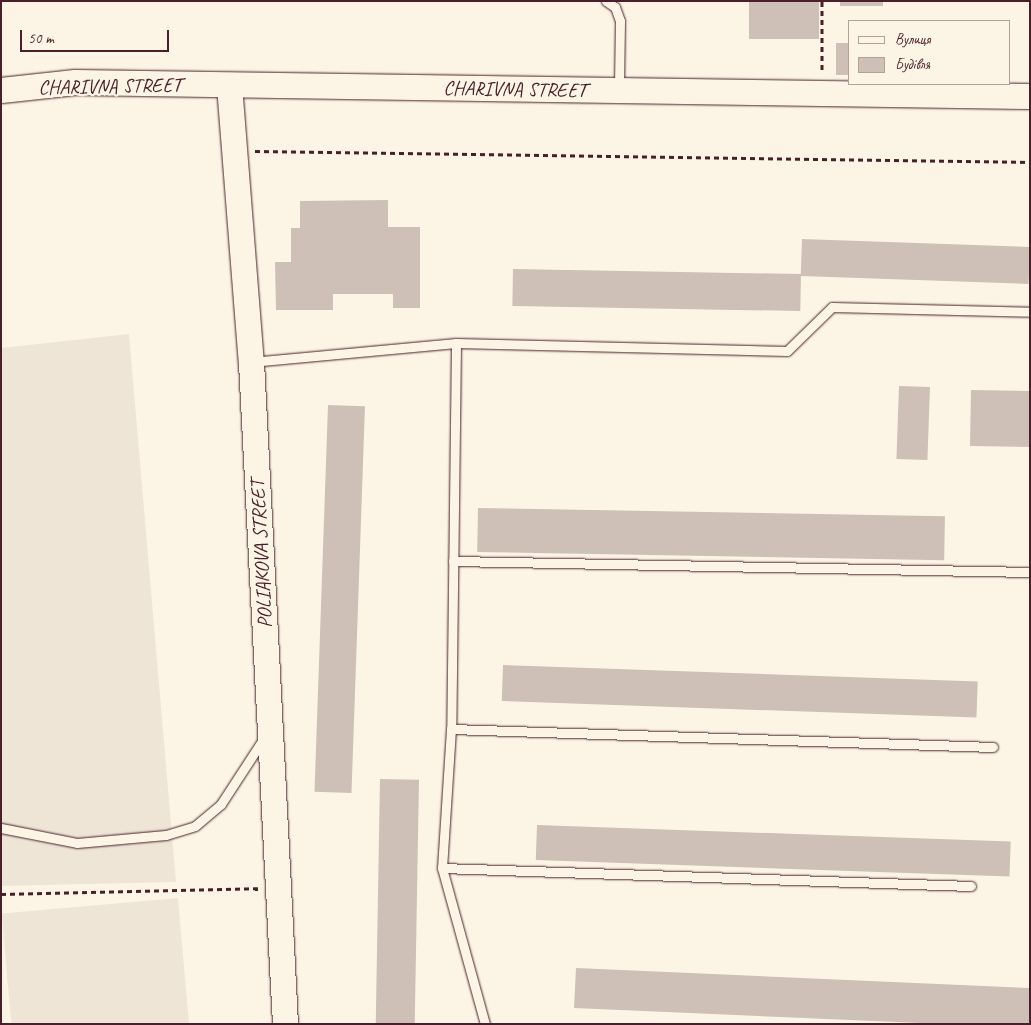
<!DOCTYPE html>
<meta charset="utf-8">
<style>
body{margin:0}
#map{position:relative;width:1031px;height:1025px;overflow:hidden;background:#fcf5e5;font-family:Caveat,sans-serif}
div>[style]{position:absolute}
[style*='--x']{left:calc(var(--x)*1px);top:calc(var(--y)*1px);width:calc(var(--w)*1px);rotate:calc(var(--a)*1deg)}
.built>*{inset:0;background:#eee5d7;transform-origin:0 0}
.building>*{inset:0;background:#cfc0b7;transform-origin:0 0}
.path>*{height:3px;margin-top:-1.5px;transform-origin:0;background:repeating-linear-gradient(90deg,#4a1f2b 0 5px,transparent 0 9px)}
.roads{filter:drop-shadow(0 0 1px #4a1f2b) drop-shadow(0 0 1px #4a1f2b)}
.lane>*{height:9px;margin:-4.5px;padding:0 4.5px;transform-origin:4.5px;border-radius:4.5px;background:#fcf5e5}
.secondary>*{height:25px;margin:-12.5px;padding:0 12.5px;transform-origin:12.5px;border-radius:12.5px;background:#fcf5e5}
span{translate:-50% -50%;white-space:nowrap;text-align:center;line-height:1.15;-webkit-text-stroke:4.5px #fcf5e5;paint-order:stroke}
.street-label{font-size:20px;color:#4a1f2b}
.frame{position:absolute;inset:0;border:2px solid #4a1f2b;pointer-events:none}
.legend{position:absolute;left:848px;top:20px;width:162px;height:65px;box-sizing:border-box;background:#fcf5e5;border:1px solid #b59f9b;margin:0;padding:6px 9px;list-style:none;font-size:15px;color:#4a1f2b}
.legend li{display:flex;align-items:center;gap:10px;height:25px}
.legend b{width:25px;border:1px solid #b59f9b}
.scale{position:absolute;left:20px;top:30px;width:149px;height:22px;box-sizing:border-box;border:2px solid #4a1f2b;border-top:0;padding-left:6px;font-size:15px;line-height:18px;white-space:nowrap;color:#4a1f2b;-webkit-text-stroke:4px #fcf5e5;paint-order:stroke}
</style>
<div id="map">
<div class="built">
<div style="clip-path:polygon(129px 334px,176px 882px,1px 886px,1px 348px)"></div>
<div style="left:178px;top:898px;width:126px;height:177px;rotate:85deg"></div>
</div>
<div class="building">
<div style="left:749px;top:1px;width:70px;height:38px"></div>
<div style="left:840px;top:1px;width:43px;height:5px"></div>
<div style="left:836px;top:43px;width:14px;height:32px"></div>
<div style="clip-path:polygon(388px 200px,388px 227px,420px 227px,420px 308px,393px 308px,393px 294px,333px 294px,333px 310px,276px 310px,275px 262px,291px 262px,291px 228px,300px 228px,300px 201px)"></div>
<div style="left:802px;top:239px;width:228px;height:37px;rotate:2deg"></div>
<div style="left:513px;top:269px;width:288px;height:37px;rotate:1deg"></div>
<div style="left:899px;top:386px;width:31px;height:73px;rotate:2deg"></div>
<div style="left:971px;top:390px;width:59px;height:56px;rotate:1deg"></div>
<div style="left:328px;top:405px;width:37px;height:387px;rotate:2deg"></div>
<div style="left:478px;top:508px;width:467px;height:44px;rotate:1deg"></div>
<div style="left:503px;top:665px;width:475px;height:36px;rotate:2deg"></div>
<div style="left:380px;top:779px;width:39px;height:245px;rotate:1deg"></div>
<div style="left:537px;top:825px;width:474px;height:35px;rotate:2deg"></div>
<div style="clip-path:polygon(576px 968px,1030px 988px,1030px 1024px,943px 1024px,574px 1008px)"></div>
</div>
<div class="path">
<div style="--x:822;--y:1;--w:70;--a:90"></div>
<div style="--x:255;--y:151;--w:775;--a:0.81"></div>
<div style="--x:1;--y:894;--w:257;--a:-1.3"></div>
</div>
<div class="roads">
<div class="lane">
<div style="--x:606;--y:1;--w:11;--a:34"></div>
<div style="--x:615;--y:7;--w:15;--a:70"></div>
<div style="--x:620;--y:21;--w:67;--a:90.9"></div>
<div style="--x:456;--y:343;--w:386;--a:90.7"></div>
<div style="--x:451;--y:729;--w:139;--a:93.7"></div>
<div style="--x:442;--y:868;--w:162;--a:74.6"></div>
<div style="--x:251;--y:362;--w:206;--a:-5.3"></div>
<div style="--x:456;--y:343;--w:331;--a:1.4"></div>
<div style="--x:787;--y:351;--w:63;--a:-44.4"></div>
<div style="--x:832;--y:307;--w:198;--a:1.4"></div>
<div style="--x:453;--y:561;--w:577;--a:1.09"></div>
<div style="--x:451;--y:729;--w:542;--a:1.9"></div>
<div style="--x:1;--y:828;--w:77;--a:11.2"></div>
<div style="--x:77;--y:843;--w:89;--a:-5.1"></div>
<div style="--x:166;--y:835;--w:30;--a:-17"></div>
<div style="--x:195;--y:826;--w:34;--a:-40"></div>
<div style="--x:221;--y:804;--w:79;--a:-56.9"></div>
<div style="--x:442;--y:868;--w:529;--a:1.95"></div>
</div>
<div class="secondary">
<div style="--x:229;--y:85;--w:278;--a:85.5"></div>
<div style="--x:251;--y:362;--w:663;--a:87.06"></div>
<div style="--x:1;--y:90;--w:74;--a:-6.2"></div>
<div style="--x:75;--y:82;--w:955;--a:0.84"></div>
</div>
</div>
<div class="street-label">
<span style="left:110px;top:86px;rotate:-1deg">CHARIVNA STREET</span>
<span style="left:515px;top:89px;rotate:1deg">CHARIVNA STREET</span>
<span style="left:261px;top:554px;rotate:-93deg">POLIAKOVA STREET</span>
</div>
<div class="frame"></div>
<ul class="legend">
<li><b style="height:6px;background:#fcf5e5"></b>Вулиця</li>
<li><b style="height:14px;background:#cfc0b7"></b>Будівля</li>
</ul>
<div class="scale">50 m</div>
</div>
